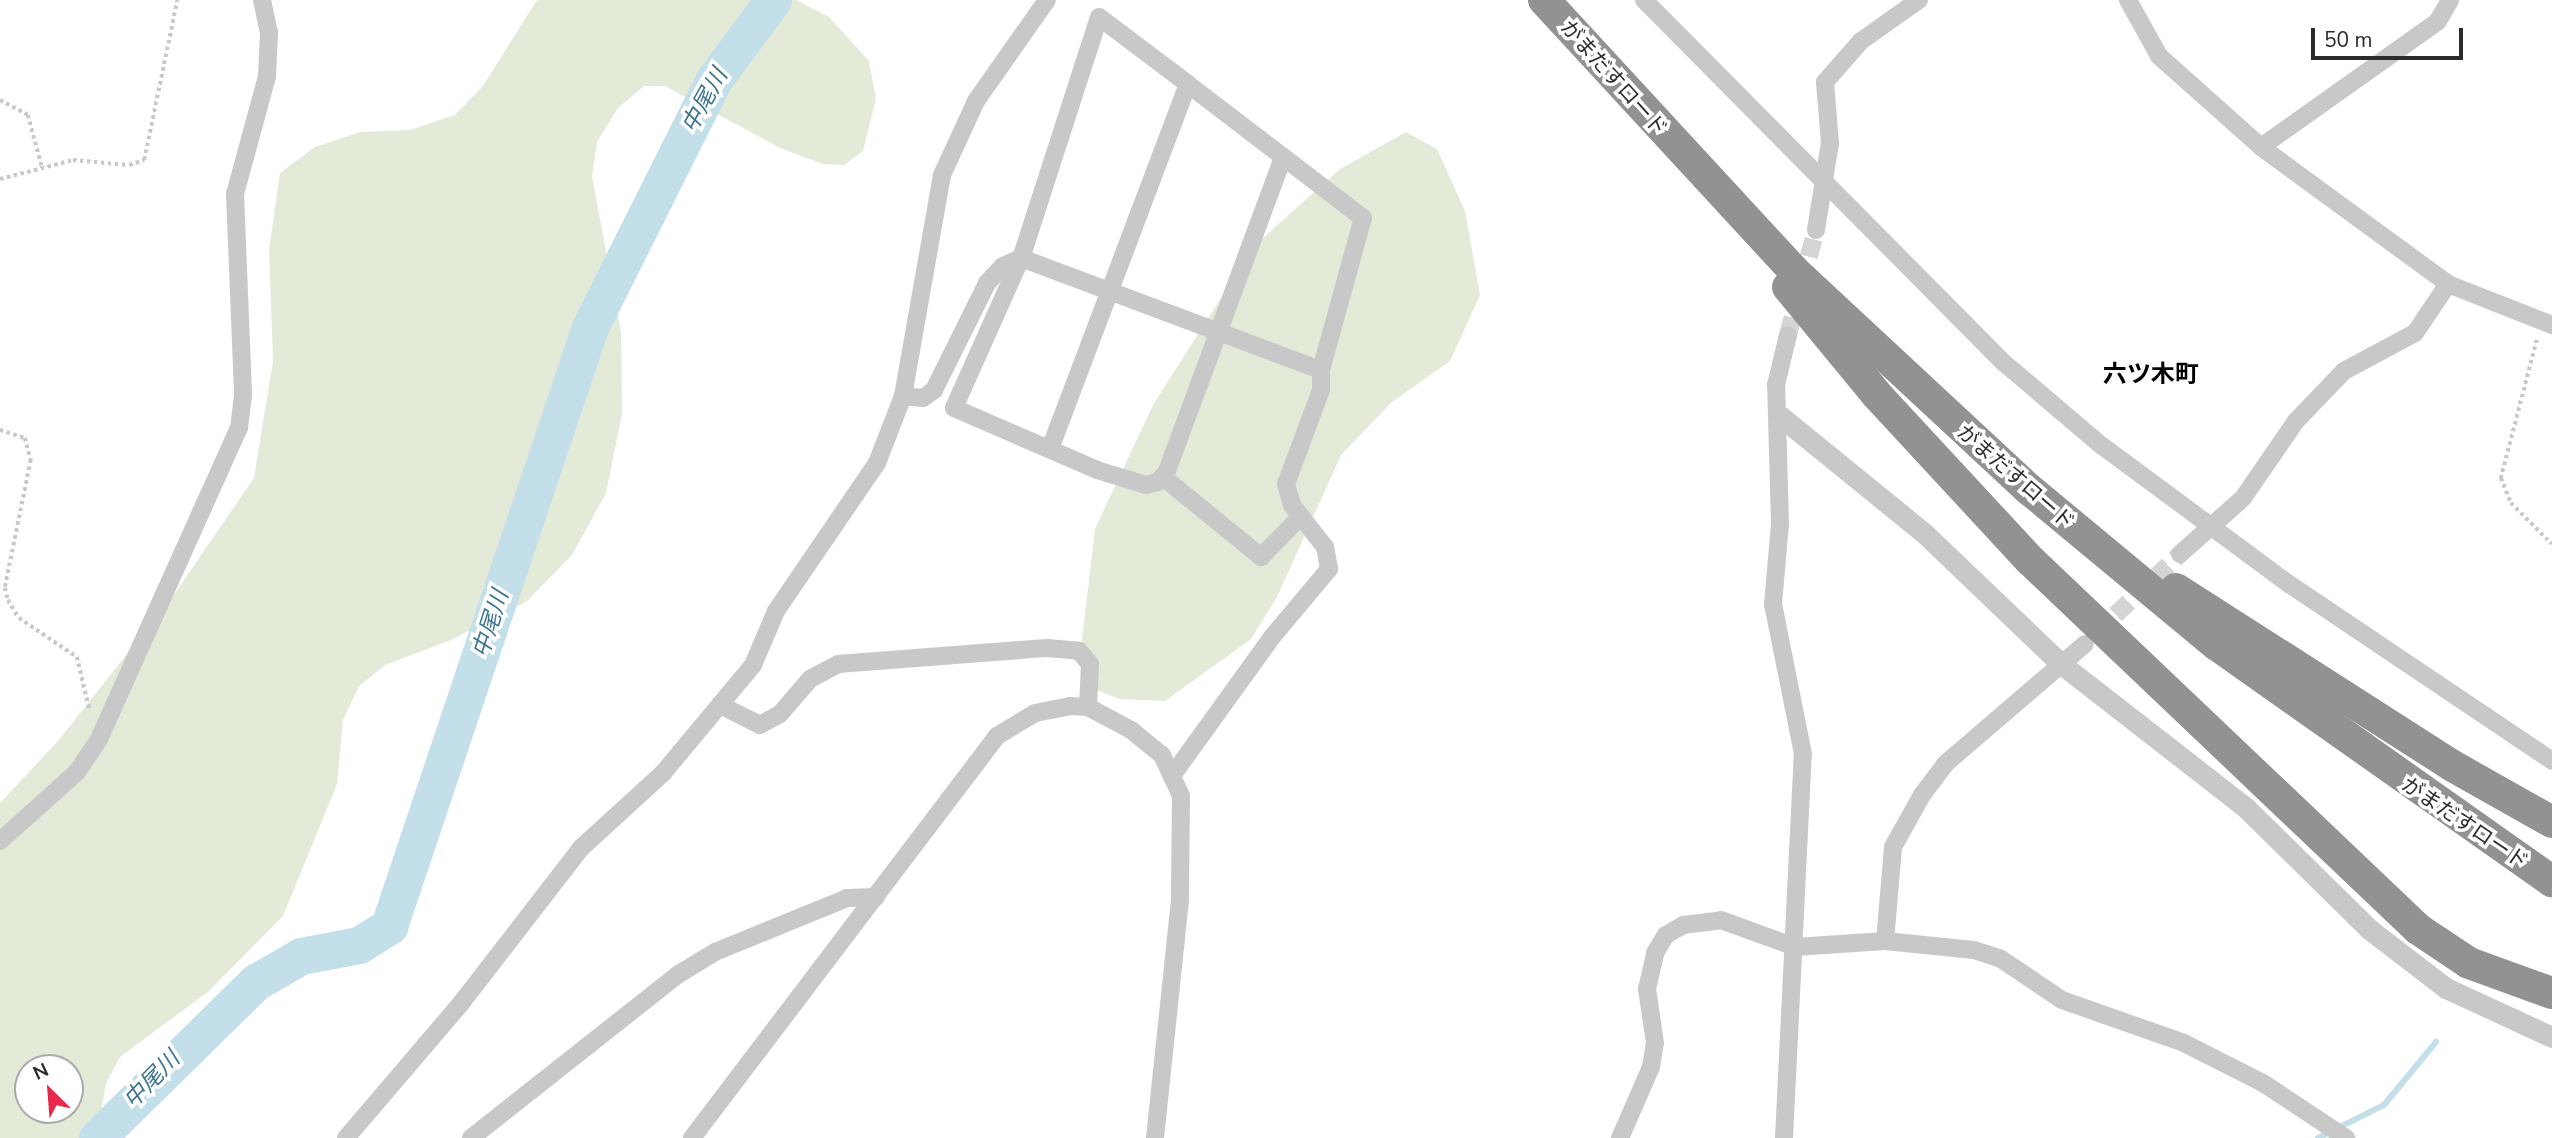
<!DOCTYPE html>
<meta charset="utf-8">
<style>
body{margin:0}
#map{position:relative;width:2552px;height:1138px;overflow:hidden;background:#fff;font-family:"Nunito Sans","Noto Sans JP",sans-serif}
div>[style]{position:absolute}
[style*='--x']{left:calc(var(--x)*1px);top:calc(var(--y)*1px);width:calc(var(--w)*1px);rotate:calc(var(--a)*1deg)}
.green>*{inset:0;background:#e3ead8}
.stream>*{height:6px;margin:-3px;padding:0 3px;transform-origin:3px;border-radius:3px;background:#c3dfea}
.river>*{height:37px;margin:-18.5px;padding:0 18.5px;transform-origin:18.5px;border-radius:18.5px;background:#c3dfea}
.minor-tunnel>*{height:18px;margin-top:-9px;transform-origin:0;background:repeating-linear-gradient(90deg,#d5d5d5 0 18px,transparent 0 27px)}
.path>*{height:3.5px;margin-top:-1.75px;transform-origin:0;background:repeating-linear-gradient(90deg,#c8c8c8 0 3.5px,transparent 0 7px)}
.minor>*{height:18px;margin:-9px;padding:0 9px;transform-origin:9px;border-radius:9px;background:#c8c8c8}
.tertiary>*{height:21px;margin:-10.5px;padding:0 10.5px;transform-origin:10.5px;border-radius:10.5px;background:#c8c8c8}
.motorway>*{height:32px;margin:-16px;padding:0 16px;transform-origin:16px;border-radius:16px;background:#929292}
span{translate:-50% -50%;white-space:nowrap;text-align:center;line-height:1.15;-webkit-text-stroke:7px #fff;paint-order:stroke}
.street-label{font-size:21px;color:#2b2b2b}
.water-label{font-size:23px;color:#3a758d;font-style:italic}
.quarter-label{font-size:24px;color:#000;font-weight:700}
.north{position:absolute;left:14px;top:1054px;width:70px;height:70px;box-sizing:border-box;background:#fff;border:2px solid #aaa;border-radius:50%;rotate:335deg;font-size:19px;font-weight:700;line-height:28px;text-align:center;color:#2b2b2b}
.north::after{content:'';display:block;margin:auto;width:24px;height:32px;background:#e62a4a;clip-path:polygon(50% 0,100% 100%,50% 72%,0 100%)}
.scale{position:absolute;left:2311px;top:28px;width:152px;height:32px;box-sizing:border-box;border:4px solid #2b2b2b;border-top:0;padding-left:9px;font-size:21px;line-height:24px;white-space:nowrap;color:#2b2b2b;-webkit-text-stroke:5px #fff;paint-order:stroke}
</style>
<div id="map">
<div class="green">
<div style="clip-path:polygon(evenodd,537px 0,796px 0,829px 17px,869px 61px,876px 99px,863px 151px,844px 165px,823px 164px,780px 148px,665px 86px,644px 86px,618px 108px,597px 142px,592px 176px,621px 332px,622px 414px,606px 493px,572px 555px,527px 601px,451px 640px,385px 665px,359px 686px,343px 720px,337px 784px,283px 916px,209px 991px,120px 1057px,106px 1084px,96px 1138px,0 1138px,0 803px,58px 741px,173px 596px,254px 478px,273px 361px,269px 250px,280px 173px,315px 147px,360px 132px,410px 130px,455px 115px,483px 86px,537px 0,28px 1068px,70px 1068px,70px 1110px,28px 1110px,28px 1068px)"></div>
<div style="clip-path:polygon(1406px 132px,1437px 149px,1465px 211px,1480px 295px,1450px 361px,1392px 402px,1341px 455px,1277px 597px,1251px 639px,1165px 701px,1119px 699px,1092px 688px,1081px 648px,1095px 529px,1153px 405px,1254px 246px,1340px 169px)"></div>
</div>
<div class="stream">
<div style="--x:2318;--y:1138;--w:74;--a:-26.6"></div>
<div style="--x:2384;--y:1105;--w:82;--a:-50.5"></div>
</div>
<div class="river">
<div style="--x:97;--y:1138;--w:223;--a:-44.5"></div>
<div style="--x:256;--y:982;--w:52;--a:-30"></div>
<div style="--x:301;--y:956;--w:59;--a:-10.7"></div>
<div style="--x:359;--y:945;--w:36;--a:-32"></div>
<div style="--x:389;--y:926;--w:632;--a:-71.45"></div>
<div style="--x:590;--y:327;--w:275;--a:-63.4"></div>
<div style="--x:713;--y:81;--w:101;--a:-53.5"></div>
</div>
<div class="minor-tunnel">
<div style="--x:1788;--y:335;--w:109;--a:-75.1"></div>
<div style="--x:2096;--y:633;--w:115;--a:-43.2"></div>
</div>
<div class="path">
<div style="--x:0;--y:100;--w:32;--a:28"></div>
<div style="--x:28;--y:115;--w:54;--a:74.9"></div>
<div style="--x:0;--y:179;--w:75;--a:-14.6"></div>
<div style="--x:73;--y:160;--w:56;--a:5.1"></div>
<div style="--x:129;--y:165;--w:16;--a:-18"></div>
<div style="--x:144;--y:160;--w:163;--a:-78.3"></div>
<div style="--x:2537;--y:340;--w:143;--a:104.6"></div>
<div style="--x:2501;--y:478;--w:27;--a:68"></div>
<div style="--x:2511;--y:503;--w:58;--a:45"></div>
<div style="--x:0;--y:430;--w:26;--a:18"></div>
<div style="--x:25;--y:438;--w:23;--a:75"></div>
<div style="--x:31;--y:460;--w:131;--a:101.5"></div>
<div style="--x:5;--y:588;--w:12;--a:76"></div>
<div style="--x:8;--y:600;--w:21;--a:59"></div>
<div style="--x:19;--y:618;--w:70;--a:33.9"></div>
<div style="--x:77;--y:657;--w:56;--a:76.5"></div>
</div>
<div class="minor">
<div style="--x:1644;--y:0;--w:510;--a:45.24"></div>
<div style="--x:2003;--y:362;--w:128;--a:40.3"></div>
<div style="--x:2101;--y:445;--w:234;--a:36.5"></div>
<div style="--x:2289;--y:584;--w:317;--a:33.9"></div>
<div style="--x:2128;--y:0;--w:64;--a:61"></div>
<div style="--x:2159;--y:56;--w:137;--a:41.7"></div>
<div style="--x:2261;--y:147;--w:232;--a:36.2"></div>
<div style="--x:2448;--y:284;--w:112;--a:21.5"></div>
<div style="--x:2261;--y:147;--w:217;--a:-35.4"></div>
<div style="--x:2438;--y:21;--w:24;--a:-60"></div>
<div style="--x:1816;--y:230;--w:88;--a:-80.9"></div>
<div style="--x:1830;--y:143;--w:61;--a:-94.7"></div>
<div style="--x:1825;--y:82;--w:55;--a:-48.7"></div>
<div style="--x:1861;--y:41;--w:71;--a:-35.3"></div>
<div style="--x:903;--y:396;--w:20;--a:6"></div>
<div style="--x:923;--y:398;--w:14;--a:-36"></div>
<div style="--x:934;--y:390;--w:119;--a:-63.6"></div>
<div style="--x:987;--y:283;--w:23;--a:-47"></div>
<div style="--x:1003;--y:266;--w:20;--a:-24"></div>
<div style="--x:1021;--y:258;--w:320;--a:20.5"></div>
<div style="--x:1050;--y:449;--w:390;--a:-69.3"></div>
<div style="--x:1163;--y:477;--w:127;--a:39.2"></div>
<div style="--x:1261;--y:557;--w:56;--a:-45.7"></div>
<div style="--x:2180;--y:554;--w:84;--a:-41.6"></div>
<div style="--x:2243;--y:498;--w:93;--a:-55.5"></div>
<div style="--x:2296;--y:421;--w:69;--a:-46.2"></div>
<div style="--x:2344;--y:371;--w:81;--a:-28.2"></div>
<div style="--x:2415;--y:333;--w:59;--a:-56"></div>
<div style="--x:724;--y:707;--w:40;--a:26.6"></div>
<div style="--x:760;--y:725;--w:23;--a:-29"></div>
<div style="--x:780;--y:714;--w:46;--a:-49.4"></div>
<div style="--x:810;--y:679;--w:32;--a:-28"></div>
<div style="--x:838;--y:664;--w:210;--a:-4.4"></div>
<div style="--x:1047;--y:648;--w:32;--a:5"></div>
<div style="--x:1079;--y:651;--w:17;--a:50"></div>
<div style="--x:1090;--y:664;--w:43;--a:92.7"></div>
<div style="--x:1174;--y:773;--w:168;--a:-54.2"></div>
<div style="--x:1272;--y:637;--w:89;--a:-50"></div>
<div style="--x:1329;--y:569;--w:22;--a:-100"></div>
<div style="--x:1325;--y:547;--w:53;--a:-128.2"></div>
<div style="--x:1292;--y:505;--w:22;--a:-106"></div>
<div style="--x:1286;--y:484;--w:100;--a:-69.6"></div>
<div style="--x:1321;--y:390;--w:20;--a:-90"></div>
<div style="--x:1321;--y:370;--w:158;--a:-74.6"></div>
<div style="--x:1363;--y:218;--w:220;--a:-142.6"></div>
<div style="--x:1188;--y:84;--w:111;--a:-143"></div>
<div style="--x:1099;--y:17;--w:253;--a:107.9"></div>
<div style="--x:1021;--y:258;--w:164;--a:114.1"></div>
<div style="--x:954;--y:408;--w:156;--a:23.4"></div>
<div style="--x:1097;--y:470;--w:51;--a:17"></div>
<div style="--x:1146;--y:485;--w:12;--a:-14"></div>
<div style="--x:1158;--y:482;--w:14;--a:-51"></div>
<div style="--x:1167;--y:471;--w:335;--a:-69.7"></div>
<div style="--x:0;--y:841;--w:103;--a:-41.9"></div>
<div style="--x:77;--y:772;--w:40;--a:-56"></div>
<div style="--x:99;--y:739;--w:341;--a:-65.8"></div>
<div style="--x:239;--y:428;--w:35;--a:-83"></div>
<div style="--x:243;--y:393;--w:199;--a:-92.3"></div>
<div style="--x:235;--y:194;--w:122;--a:-74.8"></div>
<div style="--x:267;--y:76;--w:43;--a:-87.3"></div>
<div style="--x:269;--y:33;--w:34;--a:-102"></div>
<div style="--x:1885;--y:941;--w:94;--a:-85.1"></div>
<div style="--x:1893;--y:847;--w:60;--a:-60.9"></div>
<div style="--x:1922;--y:795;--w:39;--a:-53"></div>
<div style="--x:1945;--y:764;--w:184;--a:-40.6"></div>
<div style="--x:346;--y:1138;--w:179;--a:-49.5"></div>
<div style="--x:462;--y:1002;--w:195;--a:-52.3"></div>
<div style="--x:581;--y:848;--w:111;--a:-42.4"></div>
<div style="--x:663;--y:773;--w:141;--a:-50.2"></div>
<div style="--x:753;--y:665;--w:59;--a:-66.9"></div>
<div style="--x:776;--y:611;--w:179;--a:-55.7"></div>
<div style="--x:877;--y:463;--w:72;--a:-68.8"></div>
<div style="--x:903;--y:396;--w:224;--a:-80"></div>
<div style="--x:942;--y:175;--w:81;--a:-65.3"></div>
<div style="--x:976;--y:101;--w:123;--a:-54.9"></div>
<div style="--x:471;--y:1138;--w:265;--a:-38.3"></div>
<div style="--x:679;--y:974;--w:42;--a:-31.4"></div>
<div style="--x:715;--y:952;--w:143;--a:-22.2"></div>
<div style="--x:847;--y:898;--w:29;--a:-2"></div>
<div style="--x:692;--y:1138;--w:505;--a:-52.81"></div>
<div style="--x:997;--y:736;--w:44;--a:-31.2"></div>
<div style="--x:1035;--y:713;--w:36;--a:-11"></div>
<div style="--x:1070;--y:706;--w:18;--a:3"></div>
<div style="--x:1088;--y:707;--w:49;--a:28.1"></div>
<div style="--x:1131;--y:730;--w:40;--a:39"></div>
<div style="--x:1162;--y:755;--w:45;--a:65.1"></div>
<div style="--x:1181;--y:796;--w:104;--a:90.6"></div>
<div style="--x:1180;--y:900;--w:239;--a:96"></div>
<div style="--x:1620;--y:1138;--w:77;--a:-66.4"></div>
<div style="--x:1651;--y:1067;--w:24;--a:-81"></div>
<div style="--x:1655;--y:1043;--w:55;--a:-98.4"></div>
<div style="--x:1647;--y:989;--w:37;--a:-77"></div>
<div style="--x:1655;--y:953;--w:21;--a:-59"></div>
<div style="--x:1666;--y:935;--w:20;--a:-30"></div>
<div style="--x:1683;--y:925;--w:38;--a:-7"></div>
<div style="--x:1721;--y:920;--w:79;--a:20"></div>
<div style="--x:1795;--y:947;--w:90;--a:-3.8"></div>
<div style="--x:1885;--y:941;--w:89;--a:5.8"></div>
<div style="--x:1974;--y:950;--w:28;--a:18"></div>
<div style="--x:2001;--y:959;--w:73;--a:33.9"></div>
<div style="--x:2062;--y:1000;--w:129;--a:19.4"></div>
<div style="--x:2184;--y:1043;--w:89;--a:26.9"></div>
<div style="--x:2263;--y:1083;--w:100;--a:33.5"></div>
<div style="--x:1784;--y:1138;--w:384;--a:-87.2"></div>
<div style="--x:1803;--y:754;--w:153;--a:-101.3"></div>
<div style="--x:1773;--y:604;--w:80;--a:-85"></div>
<div style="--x:1780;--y:524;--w:139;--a:-91.6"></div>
<div style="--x:1776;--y:385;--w:51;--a:-76.5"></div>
</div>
<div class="tertiary">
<div style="--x:1780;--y:416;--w:186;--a:39.1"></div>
<div style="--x:1924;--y:533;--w:188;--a:43.7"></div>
<div style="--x:2060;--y:663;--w:236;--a:37.9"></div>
<div style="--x:2246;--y:808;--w:173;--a:44.5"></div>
<div style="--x:2369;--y:929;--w:97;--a:37.5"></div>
<div style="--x:2446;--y:988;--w:117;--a:24.8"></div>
</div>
<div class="motorway">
<div style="--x:1544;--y:0;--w:370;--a:47.3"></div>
<div style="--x:1795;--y:272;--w:321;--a:42.9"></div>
<div style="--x:2030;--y:490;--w:243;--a:39.7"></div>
<div style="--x:2217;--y:645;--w:410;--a:35.2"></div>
<div style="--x:1788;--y:287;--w:140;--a:50.5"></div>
<div style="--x:1877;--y:395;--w:225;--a:47.2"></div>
<div style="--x:2030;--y:560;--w:535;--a:43.56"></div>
<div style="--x:2418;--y:929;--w:61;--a:33.7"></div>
<div style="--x:2469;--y:963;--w:88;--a:19.9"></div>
<div style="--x:2176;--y:589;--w:326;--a:32.6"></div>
<div style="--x:2451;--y:765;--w:116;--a:29.4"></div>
</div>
<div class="street-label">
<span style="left:1614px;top:78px;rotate:48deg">がまだすロード</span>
<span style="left:2016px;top:477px;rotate:41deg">がまだすロード</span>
<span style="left:2465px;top:823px;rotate:34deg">がまだすロード</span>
</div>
<div class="water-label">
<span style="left:705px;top:101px;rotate:-61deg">中尾川</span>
<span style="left:491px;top:624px;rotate:-72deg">中尾川</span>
<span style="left:152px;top:1080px;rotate:-46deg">中尾川</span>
</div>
<div class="quarter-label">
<span style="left:2151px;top:375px">六ツ木町</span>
</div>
<div class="north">N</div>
<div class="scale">50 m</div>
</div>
